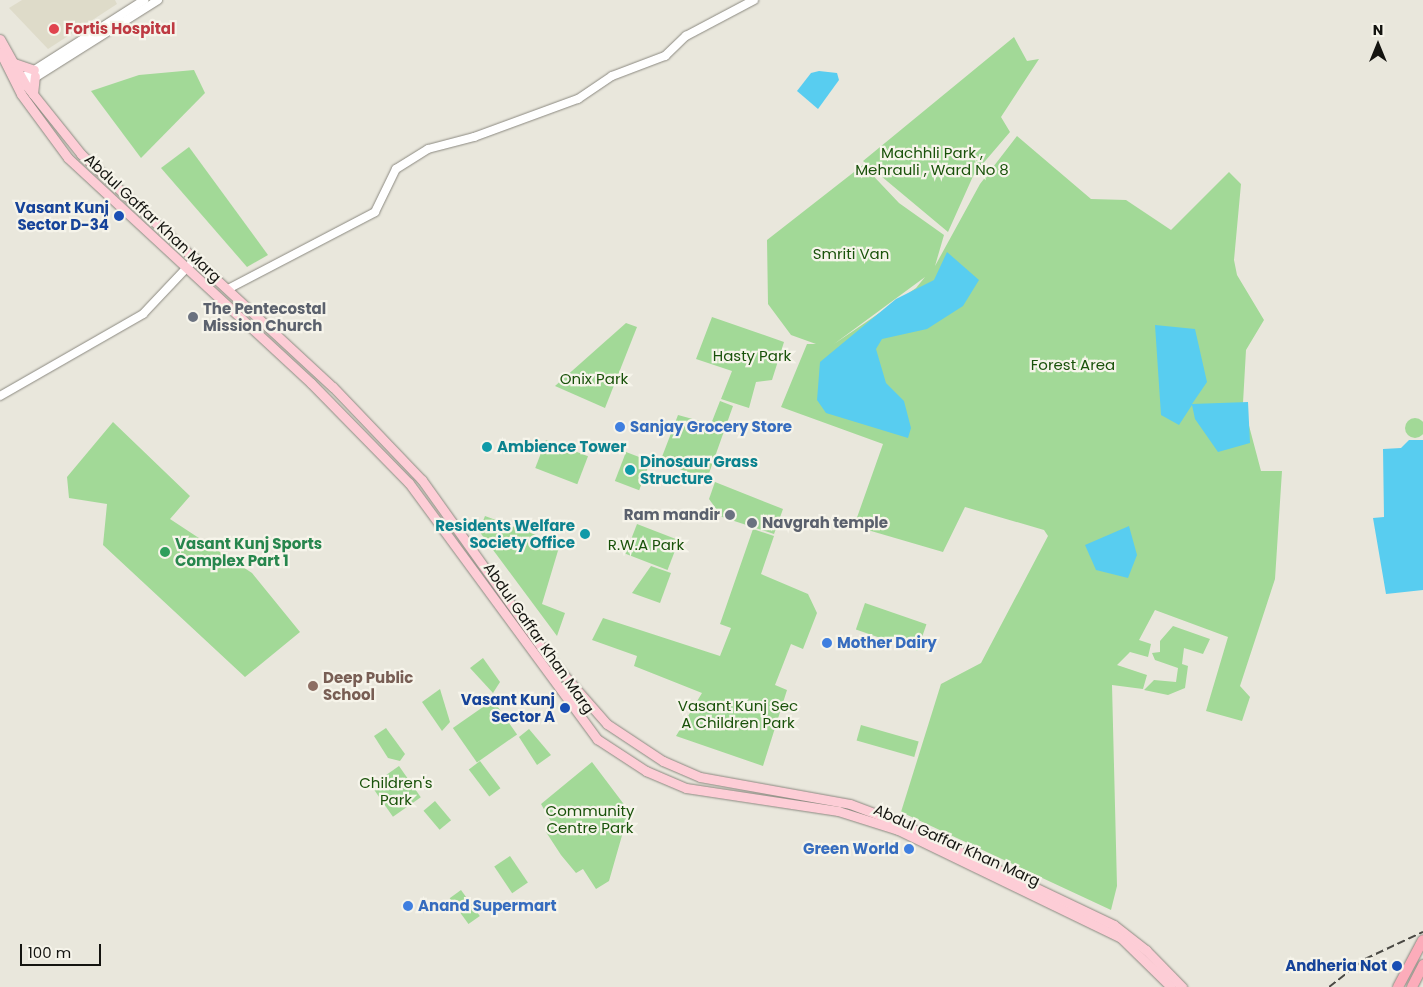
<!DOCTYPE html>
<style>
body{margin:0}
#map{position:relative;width:1423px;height:987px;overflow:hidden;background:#e9e7dc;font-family:Poppins,sans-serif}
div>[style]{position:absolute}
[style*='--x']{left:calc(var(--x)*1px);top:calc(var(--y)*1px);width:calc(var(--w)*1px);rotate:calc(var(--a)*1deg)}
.built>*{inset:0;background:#dedbc9}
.green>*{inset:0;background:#a2d997;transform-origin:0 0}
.round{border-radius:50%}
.water>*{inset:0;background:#58cdf0}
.roads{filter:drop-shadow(0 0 1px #8b8980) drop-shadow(0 0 1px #8b8980)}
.secondary>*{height:8px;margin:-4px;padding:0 4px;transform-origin:4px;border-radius:4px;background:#fff}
.primary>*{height:9px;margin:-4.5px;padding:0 4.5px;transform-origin:4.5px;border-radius:4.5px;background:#fdcdd6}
.highway>*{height:10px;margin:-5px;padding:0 5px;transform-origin:5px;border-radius:5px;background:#fcacba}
.rail>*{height:2px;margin-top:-1px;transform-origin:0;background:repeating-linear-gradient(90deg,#4a4944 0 8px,transparent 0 12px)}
.dots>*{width:14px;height:14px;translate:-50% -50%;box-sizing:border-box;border:2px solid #f6f4ea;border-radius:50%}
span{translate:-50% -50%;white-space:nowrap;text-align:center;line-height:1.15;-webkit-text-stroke:4.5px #f6f4ea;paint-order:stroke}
.health-label{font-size:15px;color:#be3a42;font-weight:700}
.left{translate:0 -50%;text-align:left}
.park-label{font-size:15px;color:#19520a}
.transit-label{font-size:15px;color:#164399;font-weight:700}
.right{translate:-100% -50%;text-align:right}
.street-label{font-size:15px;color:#141410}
.worship-label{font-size:15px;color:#5b616d;font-weight:700}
.shop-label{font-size:15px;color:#366cbe;font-weight:700}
.culture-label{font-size:15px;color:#0d838f;font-weight:700}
.leisure-label{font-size:15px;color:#27864d;font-weight:700}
.education-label{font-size:15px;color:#785e54;font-weight:700}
.north{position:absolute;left:1353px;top:20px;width:50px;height:50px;-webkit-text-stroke:4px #f6f4ea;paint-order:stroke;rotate:0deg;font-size:14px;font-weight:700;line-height:20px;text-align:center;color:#141410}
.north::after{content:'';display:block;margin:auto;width:18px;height:22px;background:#141410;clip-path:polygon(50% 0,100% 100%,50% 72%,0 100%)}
.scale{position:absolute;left:20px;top:944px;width:81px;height:22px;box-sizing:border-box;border:2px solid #141410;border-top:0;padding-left:6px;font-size:15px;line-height:18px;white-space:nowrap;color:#141410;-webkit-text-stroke:4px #f6f4ea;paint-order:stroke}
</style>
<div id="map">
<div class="built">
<div style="clip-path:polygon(22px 0,115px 0,117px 4px,48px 49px,9px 8px)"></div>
</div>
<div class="green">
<div style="clip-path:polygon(1014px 37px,1027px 61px,1039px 59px,1001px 117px,1010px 132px,974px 174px,948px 232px,863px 161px)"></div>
<div style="clip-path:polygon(194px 70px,205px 93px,141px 158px,91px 91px,139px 75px)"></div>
<div style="clip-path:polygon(evenodd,1017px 136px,1091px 199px,1126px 200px,1171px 230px,1229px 172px,1241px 184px,1234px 260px,1237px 275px,1264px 320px,1246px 350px,1243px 403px,1261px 471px,1282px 471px,1275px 579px,1240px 686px,1250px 697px,1242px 721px,1206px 711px,1228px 637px,1155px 610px,1139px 640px,1151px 644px,1148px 657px,1130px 652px,1117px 665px,1147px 675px,1143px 689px,1112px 685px,1117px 886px,1111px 910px,901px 812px,941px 684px,981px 663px,1048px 536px,1044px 530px,965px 507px,943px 552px,854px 526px,883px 444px,781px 407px,807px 344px,816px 344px,791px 335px,768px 304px,767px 240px,863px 165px,899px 203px,944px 235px,935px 266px,980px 184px,1017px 136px,925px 277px,916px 288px,834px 344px,925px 277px)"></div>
<div style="clip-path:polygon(189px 147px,268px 255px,247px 267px,161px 168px)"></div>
<div style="clip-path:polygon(712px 317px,784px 342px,772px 380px,756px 382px,749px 408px,721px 399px,732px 371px,696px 359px)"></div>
<div style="clip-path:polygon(626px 323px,637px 327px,605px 408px,555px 386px)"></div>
<div style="clip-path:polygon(720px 401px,733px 406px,707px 479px,660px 462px,678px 415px,711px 424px)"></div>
<div class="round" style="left:1405px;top:418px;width:20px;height:20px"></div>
<div style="clip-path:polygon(113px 422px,190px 496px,170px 519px,252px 573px,300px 632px,245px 677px,103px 545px,107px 504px,69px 498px,67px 477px)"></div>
<div style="left:546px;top:440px;width:45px;height:30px;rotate:21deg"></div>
<div style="left:626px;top:452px;width:26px;height:31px;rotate:21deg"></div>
<div style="clip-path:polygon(715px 482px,783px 509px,774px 534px,722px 517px,709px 499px)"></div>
<div style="clip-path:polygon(485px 516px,560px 544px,542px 604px,565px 613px,557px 636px,479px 531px)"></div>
<div style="left:637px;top:524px;width:45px;height:32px;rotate:21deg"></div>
<div style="clip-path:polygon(753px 529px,774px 536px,761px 574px,808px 594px,817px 613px,803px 649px,791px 644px,775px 685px,787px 690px,763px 766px,676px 736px,702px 693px,634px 666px,637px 656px,592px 640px,603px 618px,720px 656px,731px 628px,720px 624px)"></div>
<div style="clip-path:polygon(651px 566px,671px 573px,660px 603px,632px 593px)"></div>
<div style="left:865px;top:603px;width:65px;height:28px;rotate:19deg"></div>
<div style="clip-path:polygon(1173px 626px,1210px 639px,1203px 654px,1184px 648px,1182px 664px,1188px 666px,1185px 688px,1168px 695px,1144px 690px,1154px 680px,1176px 682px,1178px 668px,1155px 660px,1152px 653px,1160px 652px,1160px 641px)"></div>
<div style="clip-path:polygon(483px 658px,500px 682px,493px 693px,470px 668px)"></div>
<div style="clip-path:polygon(440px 689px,450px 722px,442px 731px,422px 702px)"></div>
<div style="left:493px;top:700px;width:42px;height:49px;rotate:55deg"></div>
<div style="left:861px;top:725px;width:60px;height:16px;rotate:16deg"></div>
<div style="clip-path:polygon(386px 728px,405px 754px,400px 761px,388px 758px,374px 736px)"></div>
<div style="clip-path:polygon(529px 729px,551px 755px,537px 765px,519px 737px)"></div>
<div style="left:480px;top:761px;width:34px;height:14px;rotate:53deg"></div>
<div style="clip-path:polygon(592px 762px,629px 811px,609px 881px,596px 889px,583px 869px,576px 873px,561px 855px,546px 832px,553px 825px,541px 804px)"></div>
<div style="left:399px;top:766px;width:38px;height:34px;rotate:55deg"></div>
<div style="left:435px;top:801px;width:25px;height:15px;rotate:50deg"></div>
<div style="left:510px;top:856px;width:32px;height:19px;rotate:56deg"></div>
<div style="left:461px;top:890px;width:32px;height:14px;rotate:54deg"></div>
</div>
<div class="water">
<div style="clip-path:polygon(819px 71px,837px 73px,839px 80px,818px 109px,797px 91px,811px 73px)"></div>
<div style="clip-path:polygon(947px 252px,979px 280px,963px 306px,927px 329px,882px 339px,876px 349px,886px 383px,904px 401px,911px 428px,908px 438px,826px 413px,817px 400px,820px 362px,896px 299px,934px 280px)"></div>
<div style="clip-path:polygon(1155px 325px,1195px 329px,1207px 382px,1192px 404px,1248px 402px,1250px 443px,1218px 452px,1195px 419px,1192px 405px,1179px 425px,1161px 415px)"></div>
<div style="clip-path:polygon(1409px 440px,1423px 440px,1423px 590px,1386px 594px,1373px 518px,1384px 517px,1383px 449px,1401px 448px)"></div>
<div style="clip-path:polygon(1129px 526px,1137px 555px,1128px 578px,1096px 570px,1085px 545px)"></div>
</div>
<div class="roads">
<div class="secondary">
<div style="--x:17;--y:81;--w:151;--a:-32.5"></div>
<div style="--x:20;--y:87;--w:163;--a:-32.2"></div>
<div style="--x:228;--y:289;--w:166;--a:-27.6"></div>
<div style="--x:375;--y:212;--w:48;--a:-64"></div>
<div style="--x:396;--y:169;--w:38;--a:-32"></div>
<div style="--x:428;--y:149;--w:48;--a:-14.6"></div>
<div style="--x:474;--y:137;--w:111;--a:-20.1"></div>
<div style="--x:578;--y:99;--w:41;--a:-34.1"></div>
<div style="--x:612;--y:76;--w:57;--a:-20.7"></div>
<div style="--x:665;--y:56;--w:29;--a:-44"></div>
<div style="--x:686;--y:36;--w:77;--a:-27.9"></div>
<div style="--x:0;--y:396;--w:165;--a:-29.8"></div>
<div style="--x:143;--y:314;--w:77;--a:-46.6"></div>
</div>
<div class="primary">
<div style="--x:0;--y:39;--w:51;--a:60.9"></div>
<div style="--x:25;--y:84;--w:90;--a:51.3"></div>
<div style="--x:81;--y:154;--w:343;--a:42.8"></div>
<div style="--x:333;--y:387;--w:129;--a:46.3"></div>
<div style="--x:422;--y:480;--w:219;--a:54.5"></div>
<div style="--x:549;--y:658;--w:88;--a:48.7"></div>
<div style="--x:607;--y:724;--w:67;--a:33.5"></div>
<div style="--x:663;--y:761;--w:40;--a:23.4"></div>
<div style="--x:700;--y:777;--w:152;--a:10.2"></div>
<div style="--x:850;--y:804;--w:51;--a:20.6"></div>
<div style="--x:898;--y:822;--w:239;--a:25.5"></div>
<div style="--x:1114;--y:925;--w:41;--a:38"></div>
<div style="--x:1146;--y:950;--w:52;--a:45.8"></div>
<div style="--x:0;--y:52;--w:47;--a:63.4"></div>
<div style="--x:21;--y:94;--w:79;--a:53.7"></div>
<div style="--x:68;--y:158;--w:331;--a:42.8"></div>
<div style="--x:311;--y:383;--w:140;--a:45.6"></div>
<div style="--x:409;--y:483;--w:318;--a:53.7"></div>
<div style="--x:597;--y:739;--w:59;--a:33.1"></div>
<div style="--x:646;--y:771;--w:43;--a:23"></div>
<div style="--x:686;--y:788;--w:154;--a:8.6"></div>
<div style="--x:838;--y:811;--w:63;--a:17.6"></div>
<div style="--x:898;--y:830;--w:248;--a:25.8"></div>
<div style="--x:1121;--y:938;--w:70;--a:44.4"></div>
<div style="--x:14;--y:63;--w:21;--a:19"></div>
<div style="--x:33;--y:94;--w:18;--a:-84"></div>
</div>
<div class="highway">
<div style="--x:1398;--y:987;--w:53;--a:-62"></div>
<div style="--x:1412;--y:987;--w:25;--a:-63"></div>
</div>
</div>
<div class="rail">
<div style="--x:1329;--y:987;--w:46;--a:-37.9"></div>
<div style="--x:1365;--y:959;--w:64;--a:-25"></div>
</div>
<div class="dots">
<div style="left:54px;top:29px;background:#e0444e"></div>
<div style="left:119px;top:216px;background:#1a4fb4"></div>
<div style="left:193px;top:317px;background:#6b7280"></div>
<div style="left:620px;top:427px;background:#3f7fe0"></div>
<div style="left:487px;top:447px;background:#0f9aa8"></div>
<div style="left:630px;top:470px;background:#0f9aa8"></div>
<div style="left:730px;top:515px;background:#6b7280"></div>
<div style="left:752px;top:523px;background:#6b7280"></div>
<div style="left:585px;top:534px;background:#0f9aa8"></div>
<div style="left:165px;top:552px;background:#2e9e5b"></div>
<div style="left:827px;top:643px;background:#3f7fe0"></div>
<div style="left:313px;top:686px;background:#8d6e63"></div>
<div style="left:565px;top:708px;background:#1a4fb4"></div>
<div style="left:909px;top:849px;background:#3f7fe0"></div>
<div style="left:408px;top:906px;background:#3f7fe0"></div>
<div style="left:1397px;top:966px;background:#1a4fb4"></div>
</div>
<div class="health-label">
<span class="left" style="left:65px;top:29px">Fortis Hospital</span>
</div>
<div class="park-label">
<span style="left:932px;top:161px">Machhli Park ,<br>Mehrauli , Ward No 8</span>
<span style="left:851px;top:254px">Smriti Van</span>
<span style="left:752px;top:356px">Hasty Park</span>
<span style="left:1073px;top:365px">Forest Area</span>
<span style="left:594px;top:379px">Onix Park</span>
<span style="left:646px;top:545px">R.W.A Park</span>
<span style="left:738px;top:714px">Vasant Kunj Sec<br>A Children Park</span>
<span style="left:396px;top:791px">Children's<br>Park</span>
<span style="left:590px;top:819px">Community<br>Centre Park</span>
</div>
<div class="transit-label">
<span class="right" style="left:109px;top:216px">Vasant Kunj<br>Sector D-34</span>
<span class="right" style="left:555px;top:708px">Vasant Kunj<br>Sector A</span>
<span class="right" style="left:1387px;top:966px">Andheria Not</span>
</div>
<div class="street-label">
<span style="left:153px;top:218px;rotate:43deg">Abdul Gaffar Khan Marg</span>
<span style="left:539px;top:638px;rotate:55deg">Abdul Gaffar Khan Marg</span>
<span style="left:957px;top:845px;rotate:24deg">Abdul Gaffar Khan Marg</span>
</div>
<div class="worship-label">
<span class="left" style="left:203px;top:317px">The Pentecostal<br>Mission Church</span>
<span class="right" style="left:720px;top:515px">Ram mandir</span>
<span class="left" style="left:762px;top:523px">Navgrah temple</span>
</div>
<div class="shop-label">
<span class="left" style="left:630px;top:427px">Sanjay Grocery Store</span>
<span class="left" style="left:837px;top:643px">Mother Dairy</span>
<span class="right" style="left:899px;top:849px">Green World</span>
<span class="left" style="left:418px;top:906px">Anand Supermart</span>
</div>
<div class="culture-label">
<span class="left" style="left:497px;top:447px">Ambience Tower</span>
<span class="left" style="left:640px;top:470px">Dinosaur Grass<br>Structure</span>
<span class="right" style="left:575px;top:534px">Residents Welfare<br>Society Office</span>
</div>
<div class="leisure-label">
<span class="left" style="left:175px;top:552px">Vasant Kunj Sports<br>Complex Part 1</span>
</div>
<div class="education-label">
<span class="left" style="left:323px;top:686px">Deep Public<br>School</span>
</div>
<div class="north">N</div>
<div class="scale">100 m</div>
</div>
